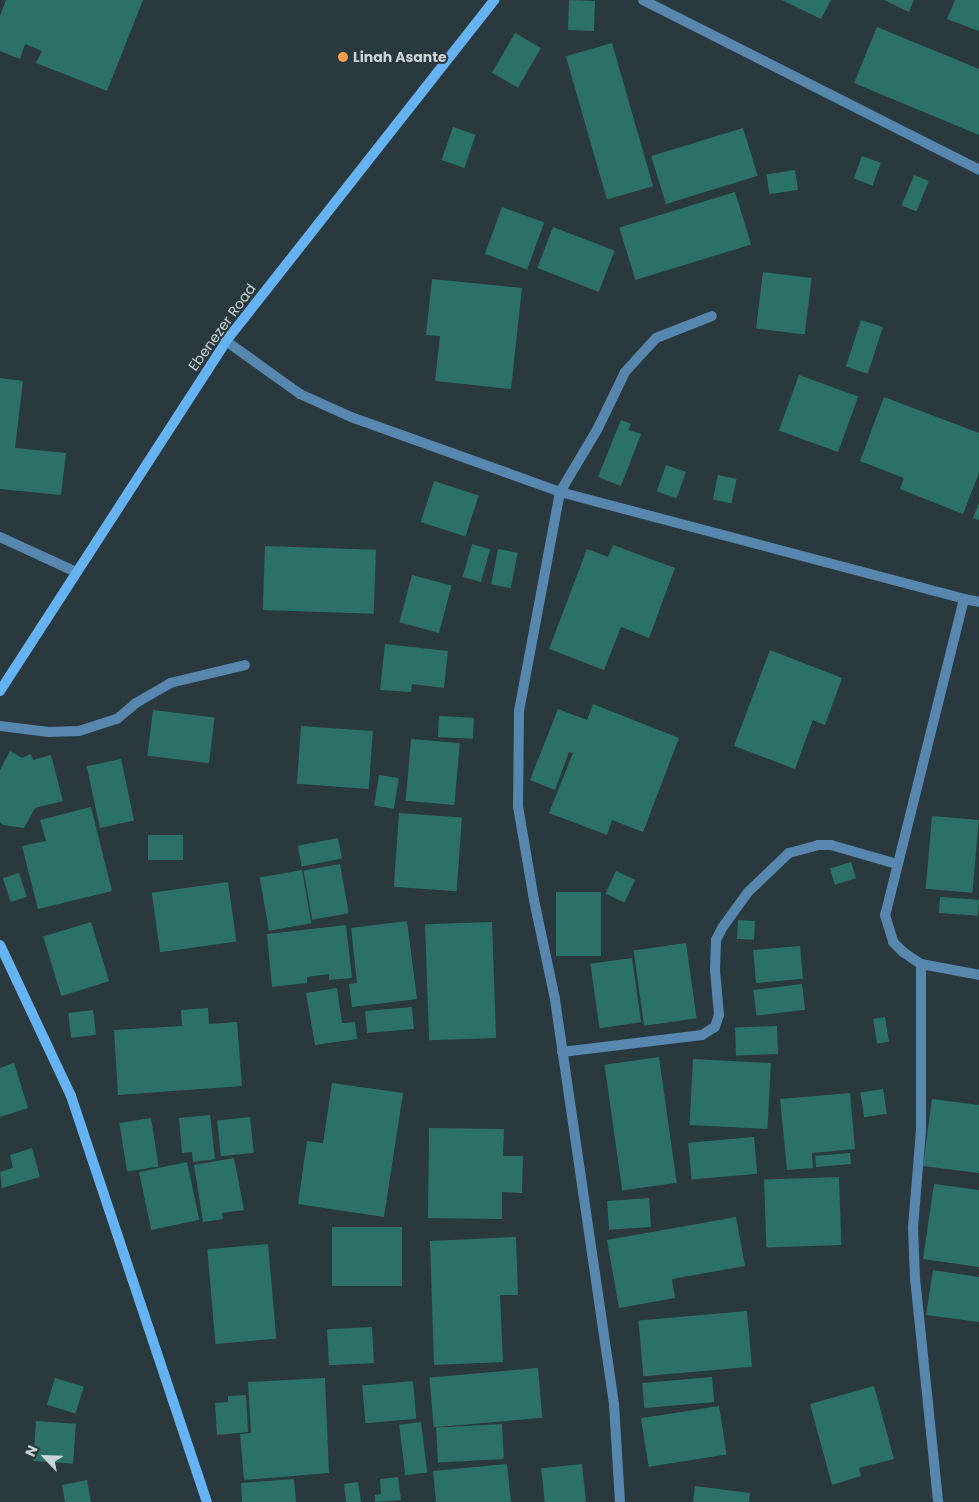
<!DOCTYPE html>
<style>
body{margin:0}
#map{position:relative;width:979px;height:1502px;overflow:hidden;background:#2a393d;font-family:Poppins,sans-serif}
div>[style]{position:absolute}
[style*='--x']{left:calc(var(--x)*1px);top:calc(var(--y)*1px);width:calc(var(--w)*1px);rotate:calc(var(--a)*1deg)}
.building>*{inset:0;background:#2c7167;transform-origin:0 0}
.lane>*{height:10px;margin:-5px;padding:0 5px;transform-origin:5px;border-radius:5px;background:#5787ae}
.street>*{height:10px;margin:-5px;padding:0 5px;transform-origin:5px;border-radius:5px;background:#5787ae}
.secondary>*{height:10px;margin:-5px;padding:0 5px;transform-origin:5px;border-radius:5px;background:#65b3f3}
.dots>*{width:14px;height:14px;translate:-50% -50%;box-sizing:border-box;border:2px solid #2a393d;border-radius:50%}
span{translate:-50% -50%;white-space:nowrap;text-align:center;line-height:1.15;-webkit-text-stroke:4px #2a393d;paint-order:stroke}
.poi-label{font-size:14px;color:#cad3d5;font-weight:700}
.left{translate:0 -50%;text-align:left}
.street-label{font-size:14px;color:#cad3d5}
.north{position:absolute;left:20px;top:1432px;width:50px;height:50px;-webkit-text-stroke:4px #2a393d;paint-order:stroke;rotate:294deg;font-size:14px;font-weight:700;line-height:20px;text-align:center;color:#cad3d5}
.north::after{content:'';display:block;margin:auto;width:18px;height:22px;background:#cad3d5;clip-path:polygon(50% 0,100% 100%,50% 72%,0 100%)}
</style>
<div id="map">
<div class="building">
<div style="clip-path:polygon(6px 0,143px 0,107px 91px,36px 63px,42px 51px,25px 44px,20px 59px,0 51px,0 16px)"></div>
<div style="left:569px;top:0;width:26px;height:30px;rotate:2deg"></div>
<div style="clip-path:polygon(782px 0,831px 0,821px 19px)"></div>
<div style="clip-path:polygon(884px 0,914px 0,909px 12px)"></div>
<div style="clip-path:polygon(955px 0,979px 0,979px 31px,947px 19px)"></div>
<div style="clip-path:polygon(877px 27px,979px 69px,979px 135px,854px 83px)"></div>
<div style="left:515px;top:33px;width:30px;height:46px;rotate:30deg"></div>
<div style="left:612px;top:43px;width:149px;height:48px;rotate:74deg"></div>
<div style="left:453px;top:127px;width:24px;height:35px;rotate:19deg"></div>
<div style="left:743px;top:128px;width:50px;height:96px;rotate:73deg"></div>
<div style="left:862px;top:156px;width:20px;height:24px;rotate:20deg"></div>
<div style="left:795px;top:170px;width:20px;height:29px;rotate:81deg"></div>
<div style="left:914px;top:175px;width:16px;height:33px;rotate:22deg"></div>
<div style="left:735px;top:192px;width:55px;height:121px;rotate:73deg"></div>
<div style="left:502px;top:207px;width:45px;height:50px;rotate:20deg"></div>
<div style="left:553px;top:227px;width:66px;height:44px;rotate:21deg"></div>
<div style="left:763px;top:272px;width:49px;height:57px;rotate:7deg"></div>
<div style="clip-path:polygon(432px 279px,522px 288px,511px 389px,435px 381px,440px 336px,426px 335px)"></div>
<div style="left:861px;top:320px;width:23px;height:49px;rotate:18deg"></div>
<div style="left:799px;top:375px;width:63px;height:59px;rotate:20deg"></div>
<div style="clip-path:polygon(0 378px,23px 381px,15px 448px,66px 453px,61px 495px,0 489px)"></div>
<div style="clip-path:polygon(884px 397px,979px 433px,979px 473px,963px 514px,900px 489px,904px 478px,860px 461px)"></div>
<div style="clip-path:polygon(621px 420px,631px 424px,628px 430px,641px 434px,621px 486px,598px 477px)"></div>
<div style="left:666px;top:465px;width:21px;height:28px;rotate:19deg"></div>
<div style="left:718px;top:475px;width:19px;height:25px;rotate:12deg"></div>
<div style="left:434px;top:481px;width:47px;height:43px;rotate:18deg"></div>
<div style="clip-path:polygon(979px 503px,979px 520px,973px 518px)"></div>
<div style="left:472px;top:544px;width:19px;height:34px;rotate:16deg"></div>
<div style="clip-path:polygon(613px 545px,675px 568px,649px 638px,621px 627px,604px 670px,549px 649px,587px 549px,608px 557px)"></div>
<div style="left:265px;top:546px;width:111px;height:64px;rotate:2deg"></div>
<div style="left:498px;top:549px;width:20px;height:36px;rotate:11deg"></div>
<div style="left:412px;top:575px;width:41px;height:49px;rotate:15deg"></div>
<div style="clip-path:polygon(385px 644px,448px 651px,444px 688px,412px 684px,411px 692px,380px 690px)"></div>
<div style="clip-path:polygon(770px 650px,842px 678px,825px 725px,813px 720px,795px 769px,734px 746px)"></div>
<div style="clip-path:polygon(593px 704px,679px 738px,643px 832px,612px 820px,607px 835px,549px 813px,573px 753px,569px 752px,555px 790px,530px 780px,558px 709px,587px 720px)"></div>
<div style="left:153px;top:710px;width:62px;height:46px;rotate:7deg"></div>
<div style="left:439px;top:716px;width:35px;height:21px;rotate:3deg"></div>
<div style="left:301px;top:726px;width:72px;height:58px;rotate:4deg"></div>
<div style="left:411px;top:739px;width:49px;height:62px;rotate:5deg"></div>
<div style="clip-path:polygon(10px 751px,22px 758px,31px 754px,33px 760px,51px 755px,63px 801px,35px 808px,24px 828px,3px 825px,0 822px,0 770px)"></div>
<div style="left:121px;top:759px;width:63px;height:35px;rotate:78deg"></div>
<div style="left:379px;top:775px;width:20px;height:31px;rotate:9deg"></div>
<div style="clip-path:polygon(91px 807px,112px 891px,38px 909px,22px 846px,46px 841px,40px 820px)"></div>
<div style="left:399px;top:813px;width:63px;height:74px;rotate:4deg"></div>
<div style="left:932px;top:816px;width:47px;height:73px;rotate:5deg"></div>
<div style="left:183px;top:835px;width:25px;height:35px;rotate:90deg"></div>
<div style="left:338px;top:838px;width:21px;height:41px;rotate:79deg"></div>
<div style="left:851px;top:862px;width:17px;height:22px;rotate:73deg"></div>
<div style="left:340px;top:864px;width:50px;height:37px;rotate:80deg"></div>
<div style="left:302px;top:870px;width:54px;height:43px;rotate:80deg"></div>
<div style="left:616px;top:871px;width:21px;height:25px;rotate:25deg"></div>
<div style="left:19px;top:873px;width:25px;height:17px;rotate:72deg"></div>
<div style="left:228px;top:882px;width:60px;height:77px;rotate:82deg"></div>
<div style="left:556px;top:892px;width:45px;height:64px"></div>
<div style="left:940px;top:897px;width:39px;height:16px;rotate:4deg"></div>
<div style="left:738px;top:920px;width:17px;height:19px;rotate:3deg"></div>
<div style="clip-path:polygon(407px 921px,417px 999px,352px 1007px,349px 984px,357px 983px,351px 928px)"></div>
<div style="left:91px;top:922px;width:62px;height:50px;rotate:73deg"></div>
<div style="left:492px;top:922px;width:116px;height:67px;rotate:88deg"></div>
<div style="clip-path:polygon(346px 925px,352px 978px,329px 980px,329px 974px,307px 977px,307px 983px,272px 987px,267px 934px)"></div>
<div style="left:686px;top:943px;width:76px;height:53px;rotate:82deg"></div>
<div style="left:800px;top:946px;width:33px;height:47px;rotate:85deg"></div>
<div style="left:632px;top:958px;width:65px;height:42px;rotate:82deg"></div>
<div style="left:802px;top:984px;width:26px;height:49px;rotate:83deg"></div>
<div style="clip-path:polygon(337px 988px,342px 1023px,355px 1022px,357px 1039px,315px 1045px,306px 993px)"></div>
<div style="left:412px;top:1007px;width:22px;height:47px;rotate:85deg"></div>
<div style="clip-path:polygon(208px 1008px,209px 1024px,237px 1022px,242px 1086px,118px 1095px,114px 1030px,182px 1026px,181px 1010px)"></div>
<div style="left:93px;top:1010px;width:25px;height:25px;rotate:83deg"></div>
<div style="left:885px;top:1017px;width:25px;height:12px;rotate:81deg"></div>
<div style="left:777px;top:1026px;width:28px;height:42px;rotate:88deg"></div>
<div style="left:659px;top:1057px;width:127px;height:55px;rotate:82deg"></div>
<div style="left:693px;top:1059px;width:78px;height:66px;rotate:3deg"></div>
<div style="clip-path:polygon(14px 1063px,28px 1108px,0 1117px,0 1068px)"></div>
<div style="clip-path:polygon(332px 1083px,403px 1093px,384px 1217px,298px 1204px,307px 1141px,323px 1143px)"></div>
<div style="left:883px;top:1089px;width:25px;height:23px;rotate:81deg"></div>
<div style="clip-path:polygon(850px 1093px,855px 1149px,812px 1153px,813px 1168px,787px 1170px,780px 1099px)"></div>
<div style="clip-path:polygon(932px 1099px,979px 1105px,979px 1173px,923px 1166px)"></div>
<div style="clip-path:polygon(210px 1115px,215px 1159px,193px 1162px,192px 1152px,182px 1153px,179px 1118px)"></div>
<div style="left:250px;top:1117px;width:36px;height:33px;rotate:84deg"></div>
<div style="left:151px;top:1118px;width:49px;height:32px;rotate:81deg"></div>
<div style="clip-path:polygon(429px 1128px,504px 1129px,503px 1156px,523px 1156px,522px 1193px,502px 1192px,502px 1219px,428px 1218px)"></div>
<div style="left:754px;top:1137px;width:37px;height:66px;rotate:85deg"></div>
<div style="clip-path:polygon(32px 1148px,40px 1177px,2px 1188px,0 1172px,13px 1168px,10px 1155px)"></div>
<div style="left:850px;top:1153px;width:11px;height:35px;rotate:85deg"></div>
<div style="clip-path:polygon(234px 1158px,244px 1210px,222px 1213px,223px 1219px,203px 1222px,194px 1165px)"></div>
<div style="left:187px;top:1162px;width:59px;height:49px;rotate:78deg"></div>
<div style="left:839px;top:1177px;width:68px;height:75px;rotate:88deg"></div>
<div style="clip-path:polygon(934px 1184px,979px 1190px,979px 1267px,923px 1259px)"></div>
<div style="left:649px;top:1198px;width:29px;height:42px;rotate:86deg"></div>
<div style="clip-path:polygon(736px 1217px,745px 1266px,672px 1279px,675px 1298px,619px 1308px,607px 1240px)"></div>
<div style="left:402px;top:1227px;width:59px;height:70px;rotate:90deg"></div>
<div style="clip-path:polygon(516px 1237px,518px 1295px,500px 1295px,503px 1362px,434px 1365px,430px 1241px)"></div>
<div style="left:268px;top:1244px;width:95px;height:61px;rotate:85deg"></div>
<div style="clip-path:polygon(933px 1270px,979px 1277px,979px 1322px,926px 1315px)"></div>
<div style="left:747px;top:1311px;width:56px;height:109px;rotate:85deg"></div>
<div style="left:372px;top:1327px;width:36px;height:45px;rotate:87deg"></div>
<div style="left:538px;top:1368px;width:50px;height:109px;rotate:85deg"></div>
<div style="left:712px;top:1377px;width:25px;height:70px;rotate:85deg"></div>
<div style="left:55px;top:1378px;width:30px;height:28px;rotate:17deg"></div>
<div style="clip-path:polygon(325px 1378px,329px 1473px,244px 1480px,240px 1434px,251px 1433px,248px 1382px)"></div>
<div style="left:413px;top:1381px;width:38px;height:51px;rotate:85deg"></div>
<div style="clip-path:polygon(874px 1386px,894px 1459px,859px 1468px,861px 1476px,832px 1485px,810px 1404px)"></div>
<div style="clip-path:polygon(246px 1395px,248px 1432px,217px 1435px,215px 1403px,228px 1402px,228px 1396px)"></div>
<div style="left:719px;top:1406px;width:49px;height:79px;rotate:81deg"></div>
<div style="left:36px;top:1421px;width:40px;height:40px;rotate:4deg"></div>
<div style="left:421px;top:1422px;width:51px;height:22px;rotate:83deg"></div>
<div style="left:502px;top:1424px;width:35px;height:66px;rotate:87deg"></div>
<div style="clip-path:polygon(507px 1464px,511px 1502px,436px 1502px,433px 1471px)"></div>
<div style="left:582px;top:1464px;width:38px;height:41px;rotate:84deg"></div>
<div style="clip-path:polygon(398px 1477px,401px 1500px,375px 1502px,375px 1495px,381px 1494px,380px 1479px)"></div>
<div style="clip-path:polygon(294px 1479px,296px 1502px,242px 1502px,241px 1483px)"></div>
<div style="clip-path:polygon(87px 1480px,91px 1502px,65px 1502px,62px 1485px)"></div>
<div style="clip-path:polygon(358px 1482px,361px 1502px,346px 1502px,344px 1484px)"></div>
<div style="clip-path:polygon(695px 1486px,750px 1493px,749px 1502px,693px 1502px)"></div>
</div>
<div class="lane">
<div style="--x:0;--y:726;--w:49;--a:7"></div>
<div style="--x:49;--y:732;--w:30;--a:-2"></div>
<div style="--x:79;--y:731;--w:40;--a:-18"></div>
<div style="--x:117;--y:719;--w:25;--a:-40"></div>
<div style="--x:136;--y:703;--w:39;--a:-30"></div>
<div style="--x:170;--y:683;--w:77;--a:-13.5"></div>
</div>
<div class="street">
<div style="--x:643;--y:0;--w:377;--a:26.8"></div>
<div style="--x:226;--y:341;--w:91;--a:35.6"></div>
<div style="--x:300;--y:394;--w:56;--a:24.3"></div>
<div style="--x:351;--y:417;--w:222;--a:19.7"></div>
<div style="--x:560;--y:492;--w:418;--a:14.8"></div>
<div style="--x:964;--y:599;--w:326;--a:104"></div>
<div style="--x:885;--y:915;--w:28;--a:73"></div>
<div style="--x:893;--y:942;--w:14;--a:45"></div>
<div style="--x:903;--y:952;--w:22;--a:34"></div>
<div style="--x:921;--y:964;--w:166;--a:90"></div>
<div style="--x:921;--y:1130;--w:98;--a:94.7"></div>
<div style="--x:913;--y:1228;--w:50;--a:87.7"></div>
<div style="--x:915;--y:1278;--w:225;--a:84.1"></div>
<div style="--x:0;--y:537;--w:84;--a:24.7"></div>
<div style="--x:964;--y:599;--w:15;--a:11"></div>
<div style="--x:921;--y:964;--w:59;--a:10.7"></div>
<div style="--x:562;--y:1052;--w:141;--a:-6.9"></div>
<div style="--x:702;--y:1035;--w:15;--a:-32"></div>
<div style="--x:715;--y:1027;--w:13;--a:-72"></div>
<div style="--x:719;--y:1015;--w:45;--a:-95.1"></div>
<div style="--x:715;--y:970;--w:30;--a:-88"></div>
<div style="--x:716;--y:940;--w:13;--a:-63"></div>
<div style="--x:722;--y:928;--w:44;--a:-54.2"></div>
<div style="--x:748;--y:892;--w:57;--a:-43.6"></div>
<div style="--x:789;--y:853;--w:30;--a:-15"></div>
<div style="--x:818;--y:845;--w:13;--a:0"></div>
<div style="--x:831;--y:845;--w:69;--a:16.1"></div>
<div style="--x:620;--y:1502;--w:98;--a:-93.5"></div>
<div style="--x:614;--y:1404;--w:409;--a:-98.3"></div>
<div style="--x:555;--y:999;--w:101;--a:-102"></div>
<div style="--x:534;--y:900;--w:95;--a:-99.7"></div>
<div style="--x:518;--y:806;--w:95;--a:-89.4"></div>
<div style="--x:519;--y:711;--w:223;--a:-79.4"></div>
<div style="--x:560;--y:492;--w:72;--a:-59.2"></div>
<div style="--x:597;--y:430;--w:64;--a:-64.2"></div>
<div style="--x:625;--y:372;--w:46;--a:-47.6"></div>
<div style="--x:656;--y:338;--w:60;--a:-21.4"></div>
</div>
<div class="secondary">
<div style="--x:0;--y:691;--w:417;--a:-57.1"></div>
<div style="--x:226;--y:341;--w:434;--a:-51.8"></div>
<div style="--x:0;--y:945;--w:167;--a:64.8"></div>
<div style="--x:71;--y:1096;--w:428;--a:71.5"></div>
</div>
<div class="dots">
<div style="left:343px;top:57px;background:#fb9e52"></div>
</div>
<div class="poi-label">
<span class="left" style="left:353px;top:57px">Linah Asante</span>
</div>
<div class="street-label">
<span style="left:222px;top:327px;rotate:-54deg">Ebenezer Road</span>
</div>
<div class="north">N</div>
</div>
